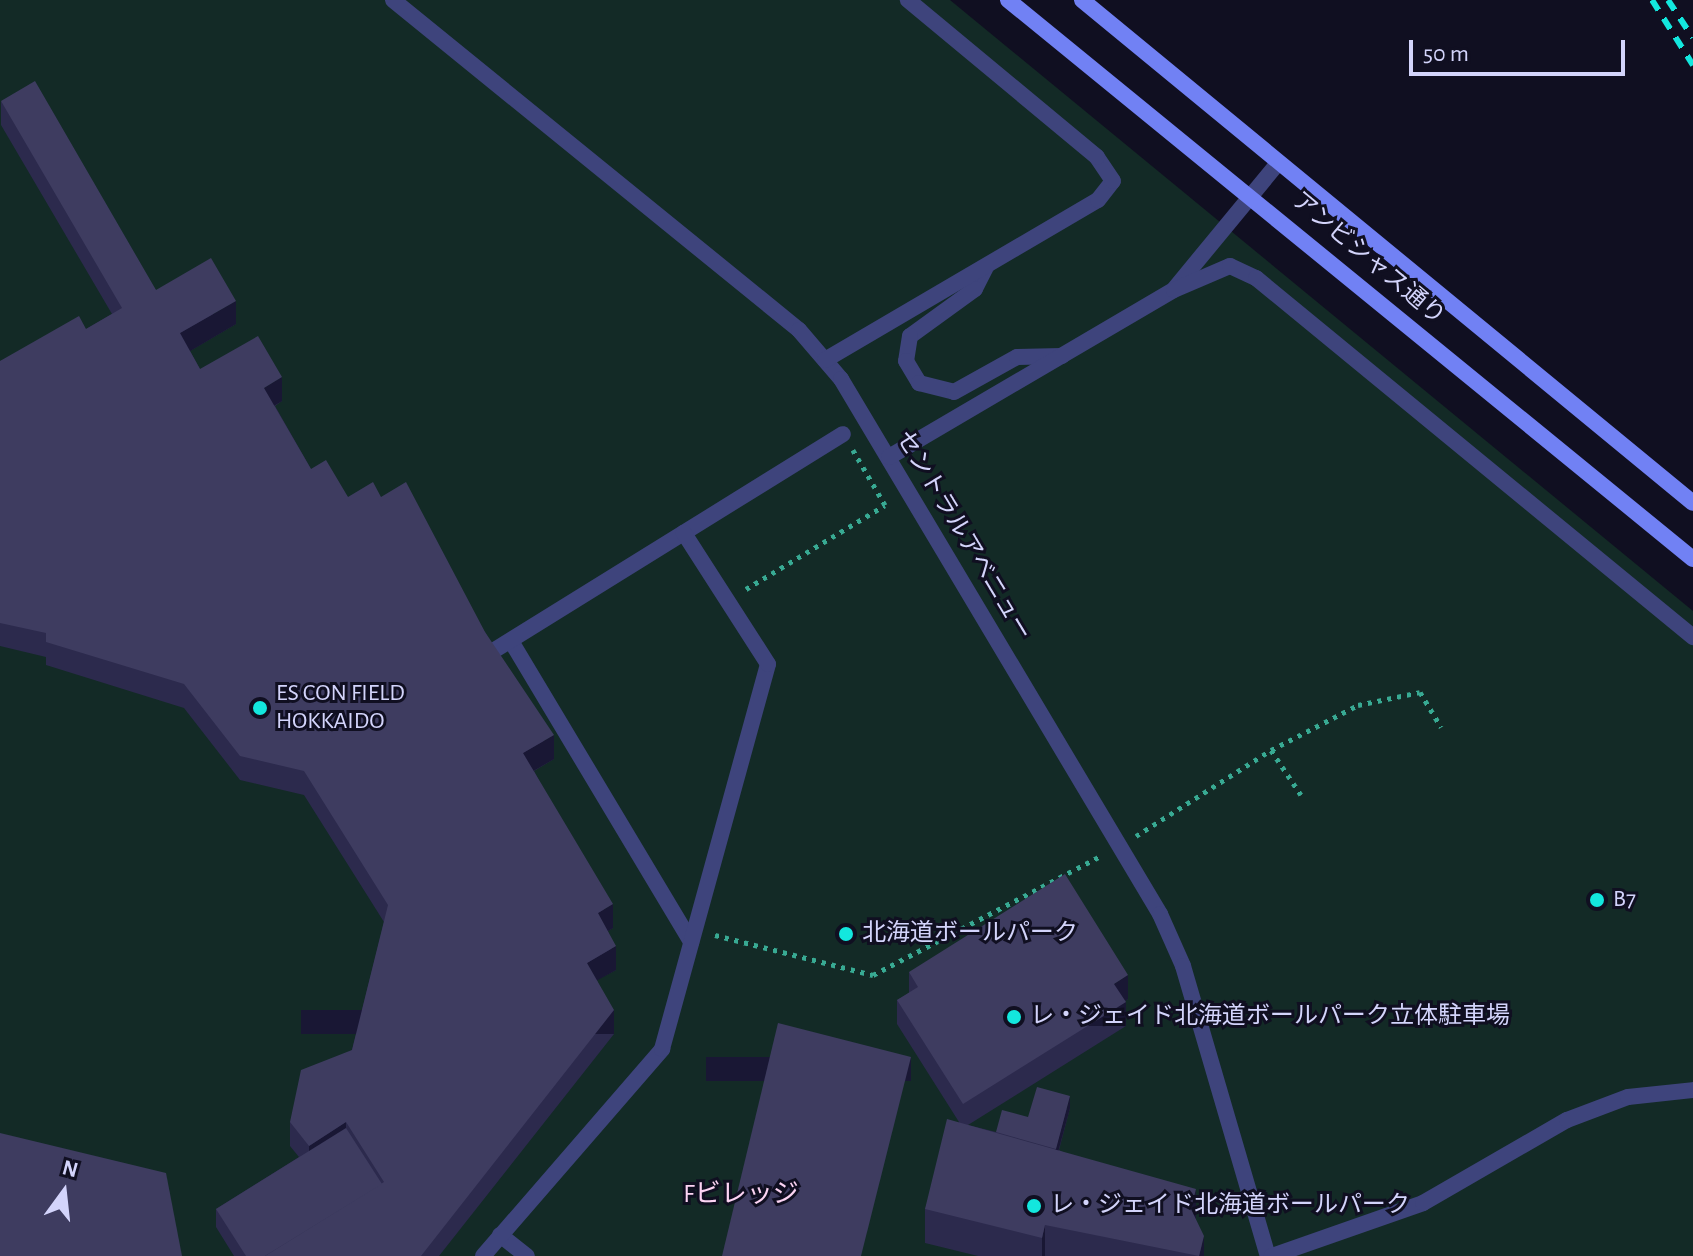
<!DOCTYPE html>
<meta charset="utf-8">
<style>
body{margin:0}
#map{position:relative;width:1693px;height:1256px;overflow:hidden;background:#100f21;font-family:"Alegreya Sans","Noto Sans JP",sans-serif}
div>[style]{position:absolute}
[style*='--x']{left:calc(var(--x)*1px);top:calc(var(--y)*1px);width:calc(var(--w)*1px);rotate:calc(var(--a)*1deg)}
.green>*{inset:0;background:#132a26}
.path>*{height:5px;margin-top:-2.5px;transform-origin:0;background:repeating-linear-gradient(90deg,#38aa93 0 4px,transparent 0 10px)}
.lane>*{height:16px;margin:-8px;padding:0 8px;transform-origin:8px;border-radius:8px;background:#3e447c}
.street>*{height:16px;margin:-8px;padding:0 8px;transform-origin:8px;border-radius:8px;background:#3e447c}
.secondary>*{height:16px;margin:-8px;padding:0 8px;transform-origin:8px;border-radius:8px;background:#7181f4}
.rail>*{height:6px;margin-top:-3px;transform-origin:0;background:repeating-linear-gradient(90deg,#13e7de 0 12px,transparent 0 22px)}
.wall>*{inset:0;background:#2c2a4d}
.shaded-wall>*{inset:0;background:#191734;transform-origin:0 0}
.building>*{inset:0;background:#3e3c60}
.dots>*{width:22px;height:22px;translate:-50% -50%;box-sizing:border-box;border:4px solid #100f21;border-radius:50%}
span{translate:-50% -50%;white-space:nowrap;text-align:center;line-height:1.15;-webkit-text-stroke:6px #100f21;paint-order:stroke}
.street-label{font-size:24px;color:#d3d4fb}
.poi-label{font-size:24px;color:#d3d4fb}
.left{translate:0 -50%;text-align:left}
.neighbourhood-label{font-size:26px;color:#fcd4f3}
.north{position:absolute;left:24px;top:1152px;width:80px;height:80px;-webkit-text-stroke:6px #100f21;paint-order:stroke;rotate:15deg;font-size:22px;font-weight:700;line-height:32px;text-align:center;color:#d3d4fb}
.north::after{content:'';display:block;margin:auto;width:28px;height:36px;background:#d3d4fb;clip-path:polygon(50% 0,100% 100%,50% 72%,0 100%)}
.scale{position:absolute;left:1409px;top:40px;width:216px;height:36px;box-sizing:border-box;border:4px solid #d3d4fb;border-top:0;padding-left:10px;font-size:24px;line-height:28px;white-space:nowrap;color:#d3d4fb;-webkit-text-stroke:6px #100f21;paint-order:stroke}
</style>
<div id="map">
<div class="green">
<div style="clip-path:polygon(0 0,950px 0,1693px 611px,1693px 1256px,0 1256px)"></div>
</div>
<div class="path">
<div style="--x:746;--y:589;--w:162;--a:-31.1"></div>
<div style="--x:885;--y:505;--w:64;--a:-120.2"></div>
<div style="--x:1271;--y:750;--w:54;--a:56.3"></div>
<div style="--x:1136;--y:836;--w:160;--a:-32.5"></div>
<div style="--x:1271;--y:750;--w:98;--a:-27.3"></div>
<div style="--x:1358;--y:705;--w:63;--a:-11.8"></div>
<div style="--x:1420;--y:692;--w:41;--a:59"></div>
<div style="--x:715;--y:935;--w:163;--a:14.2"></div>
<div style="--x:873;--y:975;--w:259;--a:-27.6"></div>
</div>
<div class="lane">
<div style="--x:393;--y:0;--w:523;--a:39.1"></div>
<div style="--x:799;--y:330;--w:65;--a:49.4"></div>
<div style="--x:841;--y:379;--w:623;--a:59.19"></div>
<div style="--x:1160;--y:914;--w:57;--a:66.1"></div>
<div style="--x:1183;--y:966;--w:302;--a:73.7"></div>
<div style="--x:986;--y:267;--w:25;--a:117"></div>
<div style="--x:975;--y:289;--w:80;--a:144.1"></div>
<div style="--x:910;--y:336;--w:25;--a:99"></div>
<div style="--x:906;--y:361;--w:26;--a:59"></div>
<div style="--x:919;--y:383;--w:36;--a:14"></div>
<div style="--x:954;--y:392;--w:72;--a:-29.1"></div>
<div style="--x:1017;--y:357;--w:45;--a:-1.3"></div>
<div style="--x:1175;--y:288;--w:162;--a:-50.5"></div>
<div style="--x:825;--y:360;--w:316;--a:-30.4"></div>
<div style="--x:1098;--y:200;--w:24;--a:-52"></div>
<div style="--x:1113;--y:181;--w:29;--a:-124"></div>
<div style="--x:1097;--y:157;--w:246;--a:-140.3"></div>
<div style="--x:889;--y:457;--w:330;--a:-30.4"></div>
<div style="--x:1174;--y:290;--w:61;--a:-23.2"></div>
<div style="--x:1230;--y:266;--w:29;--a:25"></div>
<div style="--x:1256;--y:278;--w:566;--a:39.4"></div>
<div style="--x:1272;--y:1256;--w:160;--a:-19.3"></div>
<div style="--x:1423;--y:1203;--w:166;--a:-30"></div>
<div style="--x:1567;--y:1120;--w:65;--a:-20.7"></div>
<div style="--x:1628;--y:1097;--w:65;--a:-6.1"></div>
</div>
<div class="street">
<div style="--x:511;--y:641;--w:351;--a:59.1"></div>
<div style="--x:485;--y:656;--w:421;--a:-31.8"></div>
<div style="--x:500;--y:1235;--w:34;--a:38"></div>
<div style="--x:483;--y:1256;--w:274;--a:-49.1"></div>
<div style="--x:662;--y:1049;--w:399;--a:-74.6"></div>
<div style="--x:768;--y:664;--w:156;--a:-122.7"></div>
</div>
<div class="secondary">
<div style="--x:1008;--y:0;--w:884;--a:39.22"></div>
<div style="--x:1082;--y:0;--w:791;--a:39.46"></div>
</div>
<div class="rail">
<div style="--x:1652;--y:0;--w:77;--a:57.8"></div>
<div style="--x:1668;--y:0;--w:45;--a:56.7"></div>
</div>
<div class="wall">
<div style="clip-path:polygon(1px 101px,156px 290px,236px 324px,190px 351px,200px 369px,282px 401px,275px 406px,311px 469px,348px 497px,381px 497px,485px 632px,554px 759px,534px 771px,613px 928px,608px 931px,616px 970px,597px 980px,614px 1034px,439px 1256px,234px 1256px,216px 1227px,216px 1209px,299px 1157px,290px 1146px,290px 1122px,352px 1050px,384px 922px,304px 795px,240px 780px,184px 708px,46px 665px,46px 657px,0 646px,0 361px,86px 329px,112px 314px,1px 125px)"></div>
<div style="clip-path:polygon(909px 972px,1128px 999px,1125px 1001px,1126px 1026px,968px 1125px,996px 1132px,1028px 1117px,1070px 1108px,1059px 1150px,1196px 1221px,1204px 1256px,978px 1256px,925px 1243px,925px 1209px,959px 1122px,897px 1024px,897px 1000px,909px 993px)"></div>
</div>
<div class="shaded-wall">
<div style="clip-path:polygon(236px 301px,236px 324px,180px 357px,180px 333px)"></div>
<div style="clip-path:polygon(282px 377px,282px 401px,264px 412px,264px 388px)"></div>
<div style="clip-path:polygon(554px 735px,554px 759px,523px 777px,523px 753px)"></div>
<div style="clip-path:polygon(613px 904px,613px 928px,598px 937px,598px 913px)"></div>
<div style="clip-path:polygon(616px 946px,616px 970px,587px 986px,587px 963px)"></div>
<div style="clip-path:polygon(1128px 975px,1128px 999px,1114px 1008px,1114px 984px)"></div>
<div style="left:1126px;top:1002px;width:24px;height:192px;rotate:90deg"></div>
<div style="left:614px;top:1010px;width:24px;height:313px;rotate:90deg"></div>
<div style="left:911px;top:1057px;width:24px;height:205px;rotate:90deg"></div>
<div style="clip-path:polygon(1070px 1096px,1070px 1108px,1054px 1167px,1054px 1155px)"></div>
<div style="clip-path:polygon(346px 1122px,346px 1146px,309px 1170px,309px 1146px)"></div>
<div style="clip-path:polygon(1196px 1189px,1196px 1222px,1191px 1209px)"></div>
<div style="clip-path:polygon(1045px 1225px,1045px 1256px,1042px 1256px,1042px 1238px)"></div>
<div style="clip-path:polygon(1204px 1236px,1204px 1256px,1199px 1256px)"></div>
</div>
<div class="building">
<div style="clip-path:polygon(35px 81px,156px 290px,211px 258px,236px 301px,180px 333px,200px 369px,258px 336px,282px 377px,264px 388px,311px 469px,326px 460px,348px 497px,373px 482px,381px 497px,406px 482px,485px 632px,554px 735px,523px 753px,613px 904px,598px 913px,616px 946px,587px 963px,614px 1010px,421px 1256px,265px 1256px,384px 1182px,346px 1122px,309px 1146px,290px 1122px,301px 1070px,352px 1050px,388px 905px,304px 771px,240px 756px,184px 684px,46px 642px,46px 633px,0 623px,0 361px,79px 316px,86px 329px,122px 308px,1px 101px)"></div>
<div style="clip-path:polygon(1065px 874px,1128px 975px,1114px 984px,1126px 1002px,963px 1104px,897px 1000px,918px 987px,909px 972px)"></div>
<div style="clip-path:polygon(778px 1023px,911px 1057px,861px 1256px,722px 1256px)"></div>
<div style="clip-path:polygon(1037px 1087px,1070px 1096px,1056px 1149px,996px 1132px,1002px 1110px,1028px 1117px)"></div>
<div style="clip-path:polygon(947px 1119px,1196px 1189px,1191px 1209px,1204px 1236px,1199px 1256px,1045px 1225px,1042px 1238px,925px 1209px)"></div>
<div style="clip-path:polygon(346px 1128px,382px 1184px,265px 1256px,246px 1256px,216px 1209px)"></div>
<div style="clip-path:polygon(0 1133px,166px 1173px,182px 1256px,0 1256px)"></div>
</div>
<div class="dots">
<div style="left:260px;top:708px;background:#13e7de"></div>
<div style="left:1597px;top:900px;background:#13e7de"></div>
<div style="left:846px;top:934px;background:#13e7de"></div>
<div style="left:1014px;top:1017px;background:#13e7de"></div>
<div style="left:1034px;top:1206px;background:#13e7de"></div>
</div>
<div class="street-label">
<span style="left:1368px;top:259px;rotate:40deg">アンビシャス通り</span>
<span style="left:963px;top:536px;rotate:59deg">セントラルアベニュー</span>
</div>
<div class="poi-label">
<span class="left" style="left:276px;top:708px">ES CON FIELD<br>HOKKAIDO</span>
<span class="left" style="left:1613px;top:900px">B7</span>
<span class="left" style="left:862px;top:934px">北海道ボールパーク</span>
<span class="left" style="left:1030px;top:1017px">レ・ジェイド北海道ボールパーク立体駐車場</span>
<span class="left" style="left:1050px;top:1206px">レ・ジェイド北海道ボールパーク</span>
</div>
<div class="neighbourhood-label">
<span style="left:741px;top:1195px">Fビレッジ</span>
</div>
<div class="north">N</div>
<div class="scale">50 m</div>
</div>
